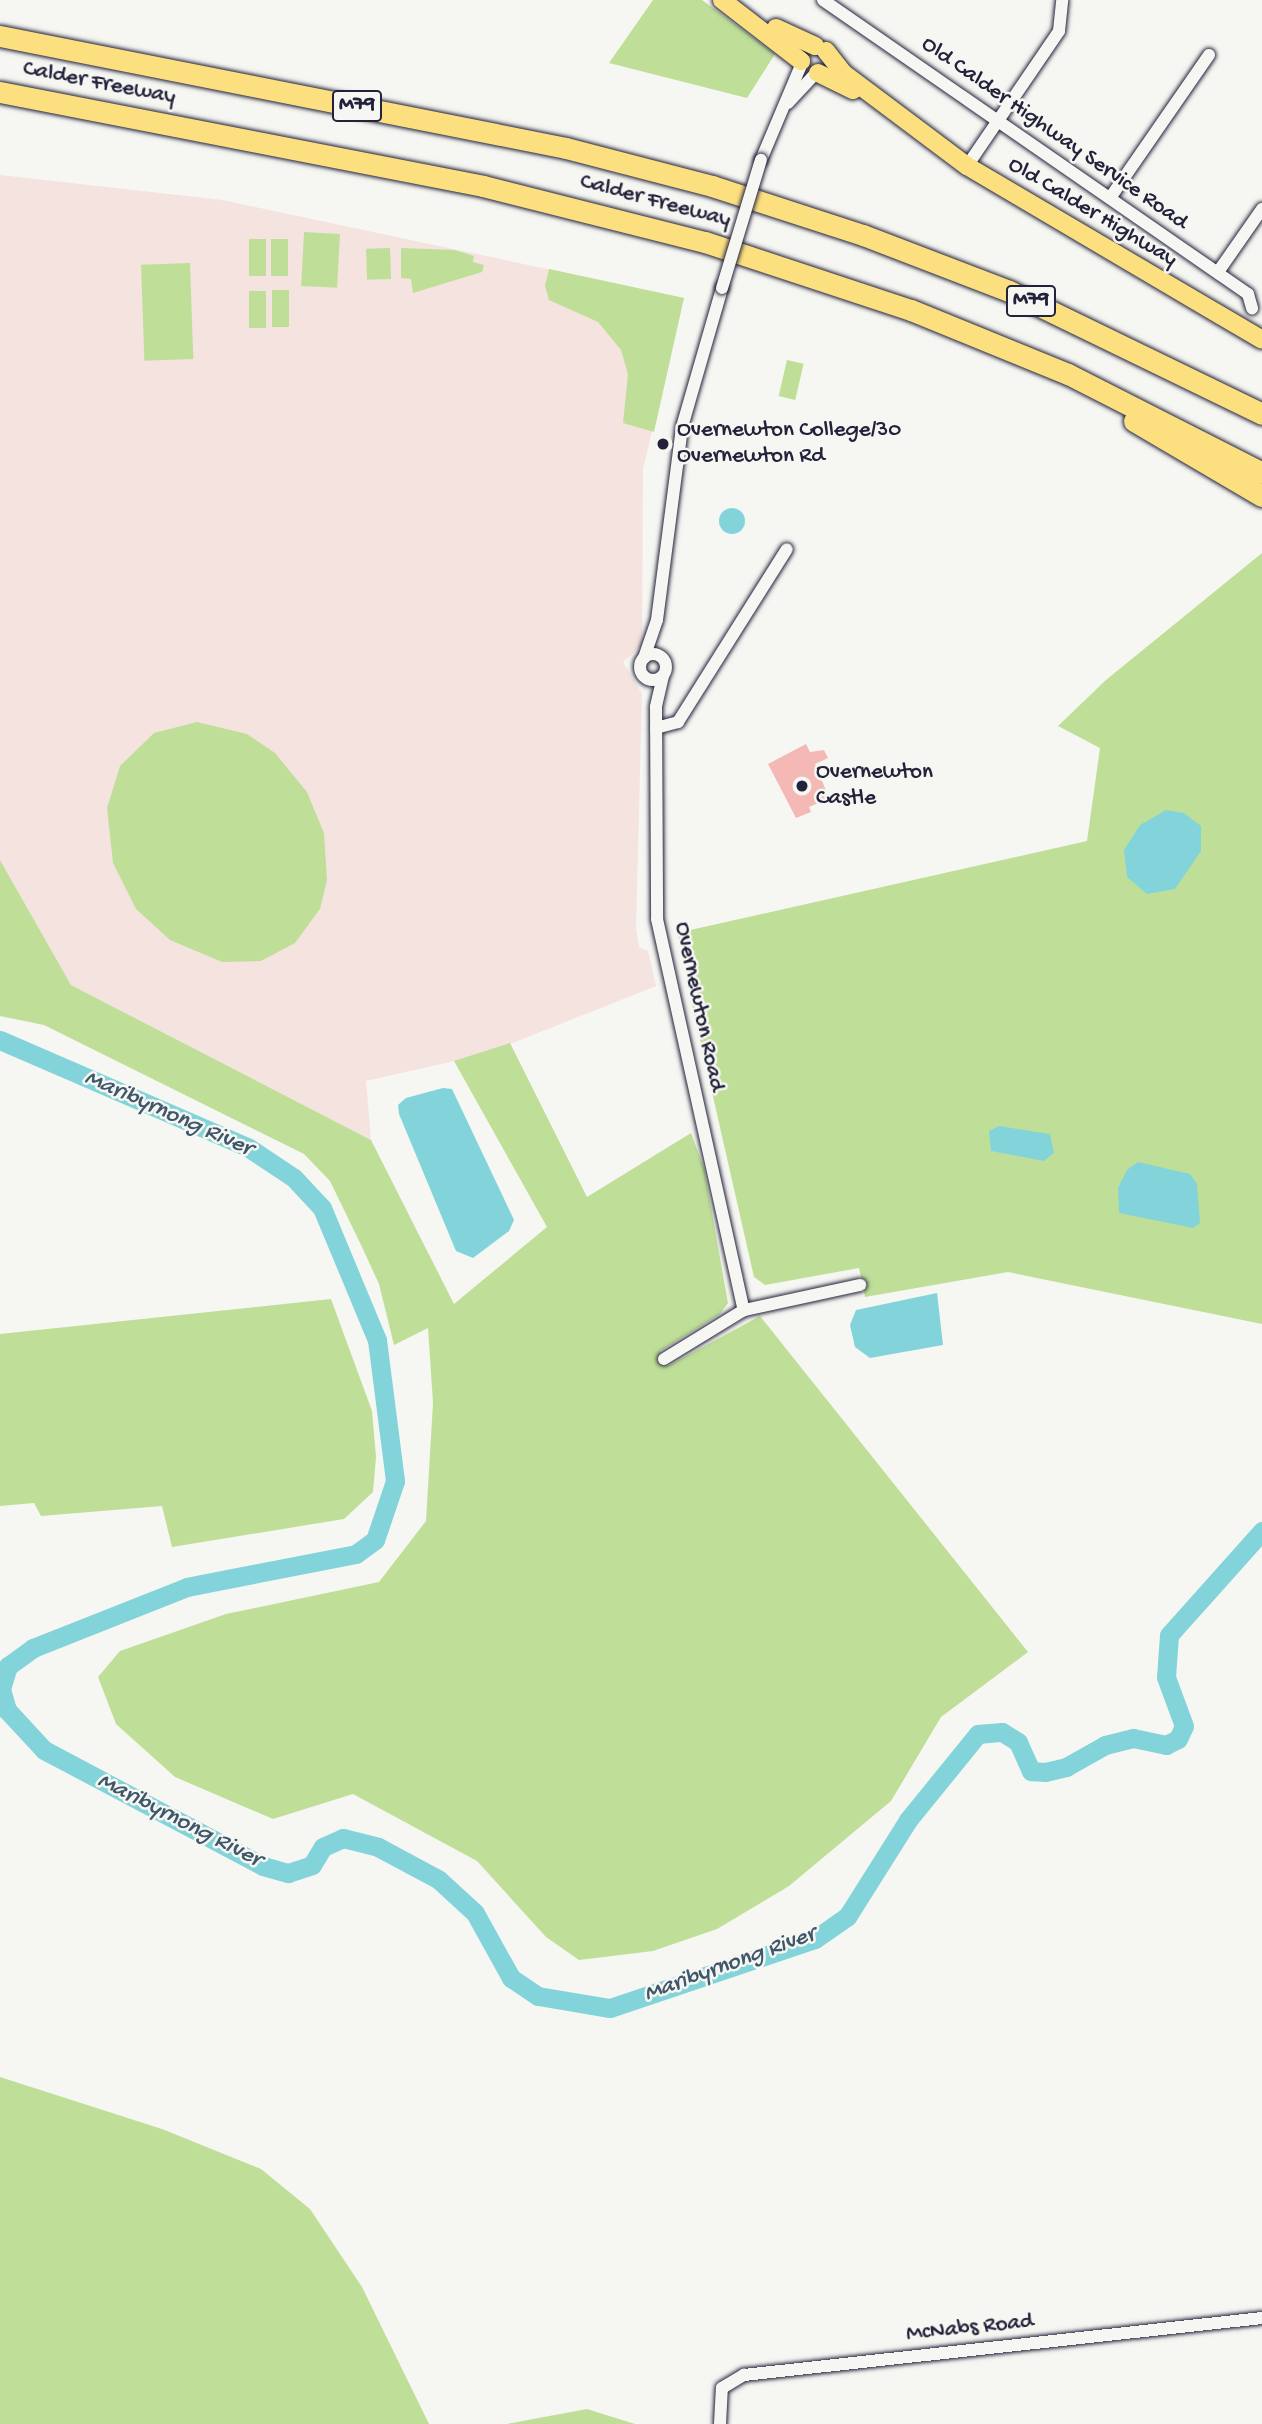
<!DOCTYPE html>
<style>
body{margin:0}
#map{position:relative;width:1262px;height:2424px;overflow:hidden;background:#f6f6f2;font-family:"Gochi Hand",sans-serif}
div>[style]{position:absolute}
[style*='--x']{left:calc(var(--x)*1px);top:calc(var(--y)*1px);width:calc(var(--w)*1px);rotate:calc(var(--a)*1deg)}
.built>*{inset:0;background:#f5e3e0}
.green>*{inset:0;background:#bfdf98;transform-origin:0 0}
.water>*{inset:0;background:#82d4da}
.round{border-radius:50%}
.river>*{height:19px;margin:-9.5px;padding:0 9.5px;transform-origin:9.5px;border-radius:9.5px;background:#82d4da}
.building>*{inset:0;background:#f4b8b5}
.roads{filter:drop-shadow(0 0 2px #22223b) drop-shadow(0 0 2px #22223b)}
.street>*{height:12px;margin:-6px;padding:0 6px;transform-origin:6px;border-radius:6px;background:#f6f6f2}
.street>.ring{margin:-6px;padding:0;box-sizing:content-box;background:none;border:12px solid #f6f6f2;border-radius:50%}
.primary>*{height:18px;margin:-9px;padding:0 9px;transform-origin:9px;border-radius:9px;background:#fce080}
.highway>*{height:21px;margin:-10.5px;padding:0 10.5px;transform-origin:10.5px;border-radius:10.5px;background:#fce080}
.bridges{filter:drop-shadow(0 0 2px #22223b) drop-shadow(0 0 2px #22223b)}
.street-bridge>*{height:12px;margin:-6px;padding:0 6px;transform-origin:6px;border-radius:6px;background:#f6f6f2}
.dots>*{width:19px;height:19px;translate:-50% -50%;box-sizing:border-box;border:4px solid #f6f6f2;border-radius:50%}
span{translate:-50% -50%;white-space:nowrap;text-align:center;line-height:1.15;-webkit-text-stroke:5px #f6f6f2;paint-order:stroke}
.shield-label span{padding:2px 5px;background:#f6f6f2;border:2px solid;border-radius:5px;-webkit-text-stroke-width:0}
.shield-label{font-size:21px;color:#22223b;font-weight:700}
.street-label{font-size:23px;color:#22223b}
.poi-label{font-size:23px;color:#22223b}
.left{translate:0 -50%;text-align:left}
.water-label{font-size:24px;color:#3f576b;font-style:italic}
</style>
<div id="map">
<div class="built">
<div style="clip-path:polygon(0 175px,222px 200px,684px 298px,643px 469px,642px 645px,623px 662px,642px 694px,636px 928px,639px 947px,648px 951px,656px 986px,485px 1054px,366px 1081px,371px 1140px,71px 985px,0 860px)"></div>
</div>
<div class="green">
<div style="clip-path:polygon(653px 0,702px 0,775px 54px,747px 98px,609px 63px)"></div>
<div style="left:304px;top:232px;width:36px;height:54px;rotate:3deg"></div>
<div style="left:266px;top:239px;width:37px;height:17px;rotate:90deg"></div>
<div style="left:271px;top:239px;width:17px;height:37px"></div>
<div style="left:390px;top:248px;width:31px;height:24px;rotate:88deg"></div>
<div style="clip-path:polygon(401px 248px,455px 250px,474px 256px,473px 262px,484px 265px,482px 272px,413px 293px,411px 279px,401px 278px)"></div>
<div style="left:190px;top:263px;width:96px;height:49px;rotate:88deg"></div>
<div style="clip-path:polygon(549px 269px,684px 298px,654px 432px,623px 423px,628px 374px,621px 350px,598px 322px,549px 300px,545px 286px)"></div>
<div style="left:289px;top:290px;width:37px;height:17px;rotate:90deg"></div>
<div style="left:249px;top:291px;width:17px;height:37px"></div>
<div style="left:787px;top:360px;width:17px;height:37px;rotate:13deg"></div>
<div style="clip-path:polygon(1262px 553px,1262px 1324px,1008px 1272px,865px 1297px,859px 1268px,765px 1285px,754px 1277px,689px 991px,695px 988px,677px 933px,1087px 841px,1100px 748px,1058px 726px,1106px 680px)"></div>
<div style="clip-path:polygon(197px 722px,247px 734px,275px 753px,307px 792px,324px 833px,327px 880px,320px 909px,295px 943px,261px 961px,222px 962px,170px 940px,136px 909px,113px 863px,107px 808px,120px 766px,154px 733px)"></div>
<div style="clip-path:polygon(0 860px,71px 985px,371px 1140px,454px 1304px,547px 1227px,454px 1061px,510px 1043px,587px 1197px,691px 1133px,704px 1168px,728px 1303px,720px 1314px,660px 1351px,668px 1366px,760px 1316px,1028px 1652px,941px 1717px,891px 1801px,789px 1886px,717px 1929px,653px 1951px,579px 1960px,546px 1937px,477px 1861px,353px 1794px,273px 1819px,175px 1777px,116px 1724px,98px 1677px,120px 1651px,226px 1614px,379px 1582px,426px 1521px,433px 1403px,428px 1328px,394px 1345px,379px 1284px,362px 1247px,330px 1181px,304px 1154px,44px 1025px,0 1016px)"></div>
<div style="clip-path:polygon(331px 1299px,372px 1411px,376px 1457px,373px 1492px,344px 1519px,172px 1547px,162px 1506px,41px 1516px,34px 1503px,0 1506px,0 1334px)"></div>
<div style="clip-path:polygon(0 2036px,0 2077px,162px 2129px,261px 2169px,310px 2209px,362px 2287px,429px 2424px,0 2424px)"></div>
<div style="clip-path:polygon(587px 2409px,635px 2424px,507px 2424px)"></div>
</div>
<div class="water">
<div class="round" style="left:719px;top:508px;width:26px;height:26px"></div>
<div style="clip-path:polygon(1166px 810px,1184px 813px,1201px 826px,1201px 851px,1175px 889px,1147px 894px,1127px 877px,1124px 850px,1140px 825px)"></div>
<div style="clip-path:polygon(443px 1088px,452px 1089px,514px 1220px,509px 1231px,473px 1258px,456px 1251px,399px 1114px,398px 1105px,406px 1098px)"></div>
<div style="clip-path:polygon(999px 1126px,1050px 1134px,1054px 1153px,1044px 1161px,991px 1151px,989px 1131px)"></div>
<div style="clip-path:polygon(1138px 1162px,1190px 1174px,1197px 1184px,1200px 1223px,1193px 1228px,1119px 1213px,1118px 1188px,1127px 1170px)"></div>
<div style="clip-path:polygon(937px 1293px,943px 1345px,870px 1358px,855px 1347px,850px 1325px,856px 1310px)"></div>
</div>
<div class="river">
<div style="--x:0;--y:1040;--w:271;--a:23.4"></div>
<div style="--x:249;--y:1148;--w:54;--a:33.7"></div>
<div style="--x:294;--y:1178;--w:41;--a:47"></div>
<div style="--x:322;--y:1208;--w:143;--a:67.4"></div>
<div style="--x:377;--y:1340;--w:142;--a:82.7"></div>
<div style="--x:395;--y:1481;--w:62;--a:108.7"></div>
<div style="--x:375;--y:1540;--w:24;--a:144"></div>
<div style="--x:356;--y:1554;--w:172;--a:169"></div>
<div style="--x:187;--y:1587;--w:166;--a:158.4"></div>
<div style="--x:33;--y:1648;--w:31;--a:144"></div>
<div style="--x:8;--y:1666;--w:24;--a:107"></div>
<div style="--x:1;--y:1689;--w:22;--a:74"></div>
<div style="--x:7;--y:1710;--w:54;--a:47.2"></div>
<div style="--x:44;--y:1750;--w:248;--a:27.9"></div>
<div style="--x:263;--y:1866;--w:26;--a:16"></div>
<div style="--x:288;--y:1873;--w:25;--a:-18"></div>
<div style="--x:312;--y:1865;--w:21;--a:-59"></div>
<div style="--x:323;--y:1847;--w:22;--a:-24"></div>
<div style="--x:343;--y:1838;--w:36;--a:14"></div>
<div style="--x:378;--y:1847;--w:68;--a:28.1"></div>
<div style="--x:438;--y:1879;--w:50;--a:42.6"></div>
<div style="--x:475;--y:1913;--w:74;--a:61"></div>
<div style="--x:511;--y:1978;--w:32;--a:34"></div>
<div style="--x:538;--y:1996;--w:73;--a:9.5"></div>
<div style="--x:610;--y:2008;--w:216;--a:-18.6"></div>
<div style="--x:815;--y:1939;--w:39;--a:-35"></div>
<div style="--x:847;--y:1917;--w:115;--a:-57.8"></div>
<div style="--x:908;--y:1820;--w:111;--a:-50.9"></div>
<div style="--x:978;--y:1734;--w:24;--a:-5"></div>
<div style="--x:1002;--y:1732;--w:19;--a:32"></div>
<div style="--x:1018;--y:1742;--w:32;--a:66"></div>
<div style="--x:1031;--y:1771;--w:14;--a:4"></div>
<div style="--x:1045;--y:1772;--w:22;--a:-13"></div>
<div style="--x:1066;--y:1767;--w:45;--a:-29.4"></div>
<div style="--x:1105;--y:1745;--w:29;--a:-14"></div>
<div style="--x:1133;--y:1738;--w:34;--a:12"></div>
<div style="--x:1166;--y:1745;--w:13;--a:-27"></div>
<div style="--x:1178;--y:1739;--w:14;--a:-65"></div>
<div style="--x:1184;--y:1726;--w:52;--a:-110.2"></div>
<div style="--x:1166;--y:1677;--w:42;--a:-85.9"></div>
<div style="--x:1169;--y:1635;--w:140;--a:-48.2"></div>
</div>
<div class="building">
<div style="clip-path:polygon(806px 744px,810px 752px,824px 750px,828px 758px,815px 764px,827px 793px,825px 800px,809px 807px,811px 812px,796px 818px,768px 764px)"></div>
</div>
<div class="roads">
<div class="street">
<div style="--x:823;--y:0;--w:517;--a:34.67"></div>
<div style="--x:1248;--y:294;--w:15;--a:74"></div>
<div style="--x:788;--y:103;--w:41;--a:-47"></div>
<div style="--x:761;--y:160;--w:105;--a:-67.1"></div>
<div style="--x:967;--y:166;--w:163;--a:-55.7"></div>
<div style="--x:1059;--y:31;--w:31;--a:-84"></div>
<div style="--x:1110;--y:198;--w:174;--a:-55.3"></div>
<div style="--x:1218;--y:272;--w:77;--a:-55.1"></div>
<div class="ring" style="left:640px;top:654px;width:14px;height:14px"></div>
<div style="--x:644;--y:658;--w:40;--a:-71.1"></div>
<div style="--x:657;--y:620;--w:195;--a:-82.6"></div>
<div style="--x:682;--y:427;--w:145;--a:-73.9"></div>
<div style="--x:663;--y:676;--w:32;--a:103"></div>
<div style="--x:656;--y:707;--w:212;--a:89.7"></div>
<div style="--x:657;--y:919;--w:401;--a:77.5"></div>
<div style="--x:656;--y:728;--w:23;--a:-15"></div>
<div style="--x:678;--y:722;--w:204;--a:-57.8"></div>
<div style="--x:664;--y:1359;--w:94;--a:-31.5"></div>
<div style="--x:744;--y:1310;--w:119;--a:-12.2"></div>
<div style="--x:720;--y:2424;--w:36;--a:-87"></div>
<div style="--x:722;--y:2388;--w:26;--a:-31"></div>
<div style="--x:744;--y:2375;--w:521;--a:-6.28"></div>
</div>
<div class="primary">
<div style="--x:722;--y:0;--w:100;--a:37.7"></div>
<div style="--x:776;--y:28;--w:43;--a:24.8"></div>
<div style="--x:826;--y:51;--w:28;--a:52"></div>
<div style="--x:843;--y:73;--w:155;--a:36.9"></div>
<div style="--x:967;--y:166;--w:342;--a:30.5"></div>
<div style="--x:818;--y:73;--w:39;--a:26"></div>
</div>
<div class="highway">
<div style="--x:0;--y:36;--w:577;--a:11.19"></div>
<div style="--x:566;--y:148;--w:151;--a:14.6"></div>
<div style="--x:712;--y:186;--w:159;--a:18"></div>
<div style="--x:863;--y:235;--w:156;--a:21"></div>
<div style="--x:1009;--y:291;--w:281;--a:25.9"></div>
<div style="--x:0;--y:92;--w:492;--a:11"></div>
<div style="--x:483;--y:186;--w:229;--a:14.2"></div>
<div style="--x:705;--y:242;--w:217;--a:18.3"></div>
<div style="--x:911;--y:310;--w:170;--a:22.2"></div>
<div style="--x:1068;--y:374;--w:218;--a:27"></div>
<div style="--x:1134;--y:421;--w:148;--a:30.4"></div>
</div>
</div>
<div class="bridges">
<div class="street-bridge">
<div style="--x:722;--y:288;--w:134;--a:-73.1"></div>
</div>
</div>
<div class="dots">
<div style="left:663px;top:444px;background:#22223b"></div>
<div style="left:802px;top:786px;background:#22223b"></div>
</div>
<div class="shield-label">
<span style="left:357px;top:106px">M79</span>
<span style="left:1031px;top:301px">M79</span>
</div>
<div class="street-label">
<span style="left:99px;top:84px;rotate:11deg">Calder Freeway</span>
<span style="left:1054px;top:134px;rotate:35deg">Old Calder Highway Service Road</span>
<span style="left:655px;top:202px;rotate:15deg">Calder Freeway</span>
<span style="left:1092px;top:213px;rotate:31deg">Old Calder Highway</span>
<span style="left:698px;top:1007px;rotate:78deg">Overnewton Road</span>
<span style="left:970px;top:2329px;rotate:-6deg">McNabs Road</span>
</div>
<div class="poi-label">
<span class="left" style="left:677px;top:444px">Overnewton College/30<br>Overnewton Rd</span>
<span class="left" style="left:816px;top:786px">Overnewton<br>Castle</span>
</div>
<div class="water-label">
<span style="left:168px;top:1114px;rotate:24deg">Maribyrnong River</span>
<span style="left:179px;top:1821px;rotate:27deg">Maribyrnong River</span>
<span style="left:730px;top:1965px;rotate:-20deg">Maribyrnong River</span>
</div>
</div>
